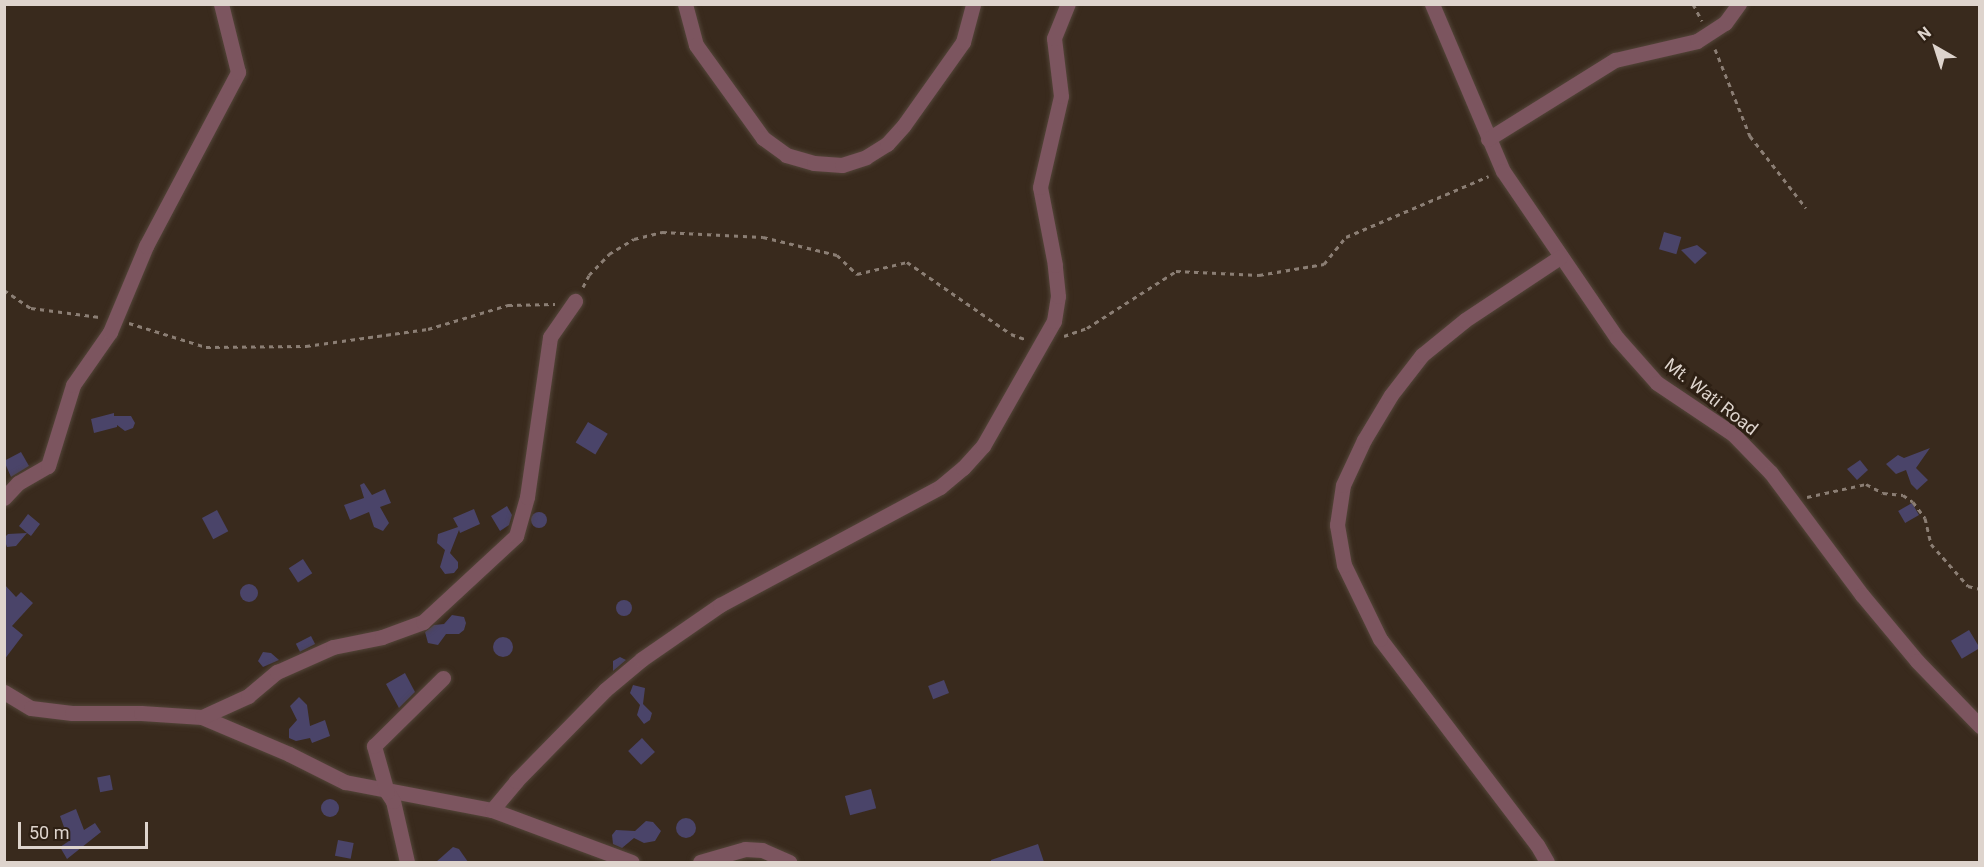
<!DOCTYPE html>
<style>
body{margin:0}
#map{position:relative;width:1984px;height:867px;overflow:hidden;background:#392a1d;font-family:Roboto,sans-serif}
div>[style]{position:absolute}
[style*='--x']{left:calc(var(--x)*1px);top:calc(var(--y)*1px);width:calc(var(--w)*1px);rotate:calc(var(--a)*1deg)}
.building>*{inset:0;background:#4a4469;transform-origin:0 0}
.round{border-radius:50%}
.path>*{height:3px;margin-top:-1.5px;transform-origin:0;background:repeating-linear-gradient(90deg,#8b7e74 0 4.5px,transparent 0 9px)}
.roads{filter:drop-shadow(0 0 2px #534539) drop-shadow(0 0 2px #534539)}
.minor>*{height:15px;margin:-7.5px;padding:0 7.5px;transform-origin:7.5px;border-radius:7.5px;background:#7c555f}
span{translate:-50% -50%;white-space:nowrap;text-align:center;line-height:1.15;-webkit-text-stroke:6px #2e2014;paint-order:stroke}
.street-label{font-size:18px;color:#ded4cd}
.frame{position:absolute;inset:0;border:6px solid #ded4cd;pointer-events:none}
.north{position:absolute;left:1906px;top:18px;width:60px;height:60px;-webkit-text-stroke:4px #2e2014;paint-order:stroke;rotate:321deg;font-size:16px;font-weight:700;line-height:24px;text-align:center;color:#ded4cd}
.north::after{content:'';display:block;margin:auto;width:21px;height:27px;background:#ded4cd;clip-path:polygon(50% 0,100% 100%,50% 72%,0 100%)}
.scale{position:absolute;left:18px;top:822px;width:130px;height:27px;box-sizing:border-box;border:3px solid #ded4cd;border-top:0;padding-left:8px;font-size:18px;line-height:21px;white-space:nowrap;color:#ded4cd;-webkit-text-stroke:4px #2e2014;paint-order:stroke}
</style>
<div id="map">
<div class="building">
<div style="left:1664px;top:232px;width:18px;height:18px;rotate:16deg"></div>
<div style="clip-path:polygon(1697px 245px,1707px 253px,1695px 264px,1681px 250px)"></div>
<div style="clip-path:polygon(114px 413px,114px 416px,131px 416px,135px 423px,133px 428px,125px 431px,117px 425px,117px 427px,94px 433px,91px 419px)"></div>
<div style="left:588px;top:422px;width:23px;height:24px;rotate:31deg"></div>
<div style="clip-path:polygon(1930px 448px,1916px 468px,1928px 480px,1917px 490px,1911px 484px,1906px 470px,1896px 474px,1886px 464px,1898px 455px,1904px 458px)"></div>
<div style="clip-path:polygon(21px 452px,29px 466px,11px 477px,4px 461px)"></div>
<div style="clip-path:polygon(1860px 460px,1868px 470px,1857px 480px,1847px 469px)"></div>
<div style="clip-path:polygon(364px 483px,372px 495px,385px 489px,391px 503px,380px 507px,389px 523px,383px 531px,374px 527px,369px 512px,350px 520px,344px 505px,364px 498px,360px 485px)"></div>
<div style="left:1912px;top:503px;width:14px;height:16px;rotate:60deg"></div>
<div style="clip-path:polygon(507px 506px,512px 515px,509px 525px,500px 531px,491px 516px)"></div>
<div style="clip-path:polygon(474px 509px,480px 524px,460px 533px,459px 530px,450px 553px,458px 562px,458px 568px,454px 573px,445px 574px,440px 567px,445px 550px,437px 543px,438px 534px,458px 527px,453px 518px)"></div>
<div style="left:217px;top:510px;width:24px;height:17px;rotate:62deg"></div>
<div class="round" style="left:531px;top:512px;width:16px;height:16px"></div>
<div style="clip-path:polygon(28px 514px,40px 524px,31px 536px,27px 533px,16px 546px,7px 547px,4px 538px,8px 534px,27px 533px,19px 526px)"></div>
<div style="left:303px;top:559px;width:17px;height:17px;rotate:57deg"></div>
<div style="clip-path:polygon(4px 584px,16px 597px,21px 592px,33px 603px,12px 626px,23px 635px,4px 660px)"></div>
<div class="round" style="left:240px;top:584px;width:18px;height:18px"></div>
<div class="round" style="left:616px;top:600px;width:16px;height:16px"></div>
<div style="clip-path:polygon(452px 615px,464px 617px,466px 623px,464px 630px,459px 634px,446px 634px,438px 645px,428px 643px,425px 632px,434px 625px,444px 624px)"></div>
<div style="left:1969px;top:630px;width:21px;height:21px;rotate:59deg"></div>
<div style="left:311px;top:636px;width:9px;height:17px;rotate:63deg"></div>
<div class="round" style="left:493px;top:637px;width:20px;height:20px"></div>
<div style="clip-path:polygon(263px 652px,271px 653px,279px 660px,263px 667px,258px 661px)"></div>
<div style="clip-path:polygon(620px 657px,626px 660px,613px 671px,613px 661px)"></div>
<div style="clip-path:polygon(405px 673px,415px 692px,399px 708px,386px 684px)"></div>
<div style="left:944px;top:680px;width:14px;height:17px;rotate:69deg"></div>
<div style="clip-path:polygon(633px 685px,645px 688px,643px 704px,652px 713px,650px 720px,644px 724px,637px 715px,640px 705px,630px 693px)"></div>
<div style="clip-path:polygon(299px 697px,307px 705px,310px 726px,325px 720px,330px 736px,312px 743px,310px 738px,296px 741px,289px 738px,289px 729px,297px 720px,290px 706px)"></div>
<div style="left:642px;top:738px;width:19px;height:19px;rotate:47deg"></div>
<div style="left:110px;top:775px;width:15px;height:13px;rotate:79deg"></div>
<div style="left:871px;top:789px;width:20px;height:27px;rotate:75deg"></div>
<div class="round" style="left:321px;top:799px;width:18px;height:18px"></div>
<div style="clip-path:polygon(76px 809px,84px 830px,95px 823px,101px 832px,67px 859px,60px 847px,69px 841px,60px 816px)"></div>
<div class="round" style="left:676px;top:818px;width:20px;height:20px"></div>
<div style="clip-path:polygon(646px 821px,653px 822px,661px 831px,655px 841px,644px 843px,634px 838px,622px 848px,613px 844px,612px 835px,616px 830px,635px 831px)"></div>
<div style="left:338px;top:840px;width:16px;height:16px;rotate:11deg"></div>
<div style="clip-path:polygon(1038px 844px,1044px 862px,991px 862px,991px 860px)"></div>
<div style="clip-path:polygon(453px 847px,459px 849px,468px 862px,436px 862px)"></div>
</div>
<div class="path">
<div style="--x:1693;--y:4;--w:19;--a:62"></div>
<div style="--x:1715;--y:49;--w:94;--a:68.1"></div>
<div style="--x:1750;--y:136;--w:91;--a:52.1"></div>
<div style="--x:583;--y:287;--w:13;--a:-63"></div>
<div style="--x:589;--y:275;--w:29;--a:-46"></div>
<div style="--x:609;--y:254;--w:29;--a:-31"></div>
<div style="--x:634;--y:239;--w:29;--a:-14"></div>
<div style="--x:662;--y:232;--w:101;--a:2.8"></div>
<div style="--x:763;--y:237;--w:76;--a:13.7"></div>
<div style="--x:837;--y:255;--w:28;--a:44"></div>
<div style="--x:857;--y:274;--w:51;--a:-13.5"></div>
<div style="--x:907;--y:262;--w:126;--a:34.7"></div>
<div style="--x:1011;--y:334;--w:15;--a:20"></div>
<div style="--x:4;--y:290;--w:32;--a:34"></div>
<div style="--x:31;--y:308;--w:69;--a:7.5"></div>
<div style="--x:129;--y:323;--w:81;--a:17.3"></div>
<div style="--x:206;--y:347;--w:100;--a:-0.6"></div>
<div style="--x:306;--y:346;--w:123;--a:-7.9"></div>
<div style="--x:428;--y:329;--w:84;--a:-16.7"></div>
<div style="--x:508;--y:305;--w:47;--a:-1.2"></div>
<div style="--x:1064;--y:336;--w:24;--a:-19"></div>
<div style="--x:1087;--y:328;--w:106;--a:-32.6"></div>
<div style="--x:1176;--y:271;--w:83;--a:2.8"></div>
<div style="--x:1259;--y:275;--w:66;--a:-9.6"></div>
<div style="--x:1324;--y:264;--w:35;--a:-51"></div>
<div style="--x:1346;--y:237;--w:155;--a:-23.1"></div>
<div style="--x:1807;--y:497;--w:60;--a:-12.4"></div>
<div style="--x:1866;--y:484;--w:19;--a:28"></div>
<div style="--x:1883;--y:493;--w:20;--a:6"></div>
<div style="--x:1903;--y:495;--w:12;--a:35"></div>
<div style="--x:1913;--y:502;--w:20;--a:53"></div>
<div style="--x:1925;--y:518;--w:27;--a:77"></div>
<div style="--x:1931;--y:544;--w:56;--a:48.6"></div>
<div style="--x:1968;--y:586;--w:12;--a:14"></div>
</div>
<div class="roads">
<div class="minor">
<div style="--x:685;--y:4;--w:42;--a:75"></div>
<div style="--x:696;--y:45;--w:115;--a:54.2"></div>
<div style="--x:763;--y:138;--w:29;--a:36"></div>
<div style="--x:786;--y:155;--w:29;--a:16"></div>
<div style="--x:814;--y:163;--w:28;--a:4"></div>
<div style="--x:842;--y:165;--w:25;--a:-18"></div>
<div style="--x:866;--y:157;--w:25;--a:-32"></div>
<div style="--x:887;--y:144;--w:25;--a:-48"></div>
<div style="--x:904;--y:125;--w:102;--a:-54.6"></div>
<div style="--x:963;--y:42;--w:39;--a:-75"></div>
<div style="--x:1432;--y:4;--w:181;--a:67"></div>
<div style="--x:1503;--y:171;--w:202;--a:55.7"></div>
<div style="--x:1617;--y:338;--w:60;--a:48.4"></div>
<div style="--x:1657;--y:383;--w:92;--a:33.9"></div>
<div style="--x:1733;--y:434;--w:54;--a:45.7"></div>
<div style="--x:1771;--y:473;--w:152;--a:53.3"></div>
<div style="--x:1862;--y:595;--w:86;--a:50.2"></div>
<div style="--x:1917;--y:661;--w:91;--a:45.9"></div>
<div style="--x:1488;--y:139;--w:150;--a:-31.9"></div>
<div style="--x:1615;--y:60;--w:84;--a:-13"></div>
<div style="--x:1697;--y:41;--w:33;--a:-33"></div>
<div style="--x:1725;--y:23;--w:24;--a:-54"></div>
<div style="--x:4;--y:498;--w:21;--a:-47"></div>
<div style="--x:18;--y:483;--w:34;--a:-30"></div>
<div style="--x:48;--y:466;--w:85;--a:-72.8"></div>
<div style="--x:73;--y:385;--w:65;--a:-55.1"></div>
<div style="--x:110;--y:332;--w:93;--a:-67.3"></div>
<div style="--x:146;--y:246;--w:197;--a:-62.1"></div>
<div style="--x:238;--y:72;--w:70;--a:-104"></div>
<div style="--x:4;--y:692;--w:31;--a:31"></div>
<div style="--x:31;--y:708;--w:41;--a:7"></div>
<div style="--x:72;--y:713;--w:69;--a:0"></div>
<div style="--x:141;--y:713;--w:61;--a:3.8"></div>
<div style="--x:202;--y:717;--w:95;--a:23"></div>
<div style="--x:289;--y:754;--w:63;--a:26.6"></div>
<div style="--x:345;--y:782;--w:150;--a:10.8"></div>
<div style="--x:492;--y:810;--w:149;--a:20.4"></div>
<div style="--x:202;--y:717;--w:51;--a:-24.5"></div>
<div style="--x:248;--y:696;--w:38;--a:-40"></div>
<div style="--x:277;--y:672;--w:61;--a:-24.1"></div>
<div style="--x:333;--y:647;--w:50;--a:-11.5"></div>
<div style="--x:382;--y:637;--w:44;--a:-20.1"></div>
<div style="--x:423;--y:622;--w:127;--a:-42.8"></div>
<div style="--x:516;--y:536;--w:41;--a:-74.2"></div>
<div style="--x:527;--y:497;--w:162;--a:-81.8"></div>
<div style="--x:550;--y:337;--w:44;--a:-55.2"></div>
<div style="--x:492;--y:810;--w:38;--a:-50"></div>
<div style="--x:516;--y:781;--w:127;--a:-45.6"></div>
<div style="--x:605;--y:690;--w:48;--a:-40"></div>
<div style="--x:642;--y:659;--w:95;--a:-34.7"></div>
<div style="--x:720;--y:605;--w:250;--a:-28.2"></div>
<div style="--x:940;--y:487;--w:30;--a:-40"></div>
<div style="--x:963;--y:468;--w:30;--a:-48"></div>
<div style="--x:983;--y:446;--w:144;--a:-60.4"></div>
<div style="--x:1054;--y:321;--w:25;--a:-81"></div>
<div style="--x:1058;--y:296;--w:31;--a:-96"></div>
<div style="--x:1055;--y:265;--w:79;--a:-100.9"></div>
<div style="--x:1040;--y:187;--w:93;--a:-77"></div>
<div style="--x:1061;--y:96;--w:58;--a:-96.9"></div>
<div style="--x:1054;--y:38;--w:37;--a:-68"></div>
<div style="--x:407;--y:862;--w:63;--a:-102.9"></div>
<div style="--x:393;--y:801;--w:11;--a:-124"></div>
<div style="--x:387;--y:792;--w:48;--a:-105.8"></div>
<div style="--x:374;--y:746;--w:97;--a:-44.6"></div>
<div style="--x:700;--y:862;--w:47;--a:-16.1"></div>
<div style="--x:745;--y:849;--w:17;--a:3"></div>
<div style="--x:762;--y:850;--w:30;--a:24"></div>
<div style="--x:1547;--y:862;--w:20;--a:-120"></div>
<div style="--x:1537;--y:845;--w:259;--a:-127.3"></div>
<div style="--x:1380;--y:639;--w:82;--a:-115.9"></div>
<div style="--x:1344;--y:565;--w:41;--a:-99.9"></div>
<div style="--x:1337;--y:525;--w:40;--a:-81.5"></div>
<div style="--x:1343;--y:485;--w:50;--a:-65"></div>
<div style="--x:1364;--y:440;--w:52;--a:-59"></div>
<div style="--x:1391;--y:395;--w:51;--a:-52.2"></div>
<div style="--x:1422;--y:355;--w:55;--a:-39.1"></div>
<div style="--x:1465;--y:320;--w:114;--a:-33.6"></div>
</div>
</div>
<div class="street-label">
<span style="left:1711px;top:397px;rotate:38deg">Mt. Wati Road</span>
</div>
<div class="frame"></div>
<div class="north">N</div>
<div class="scale">50 m</div>
</div>
